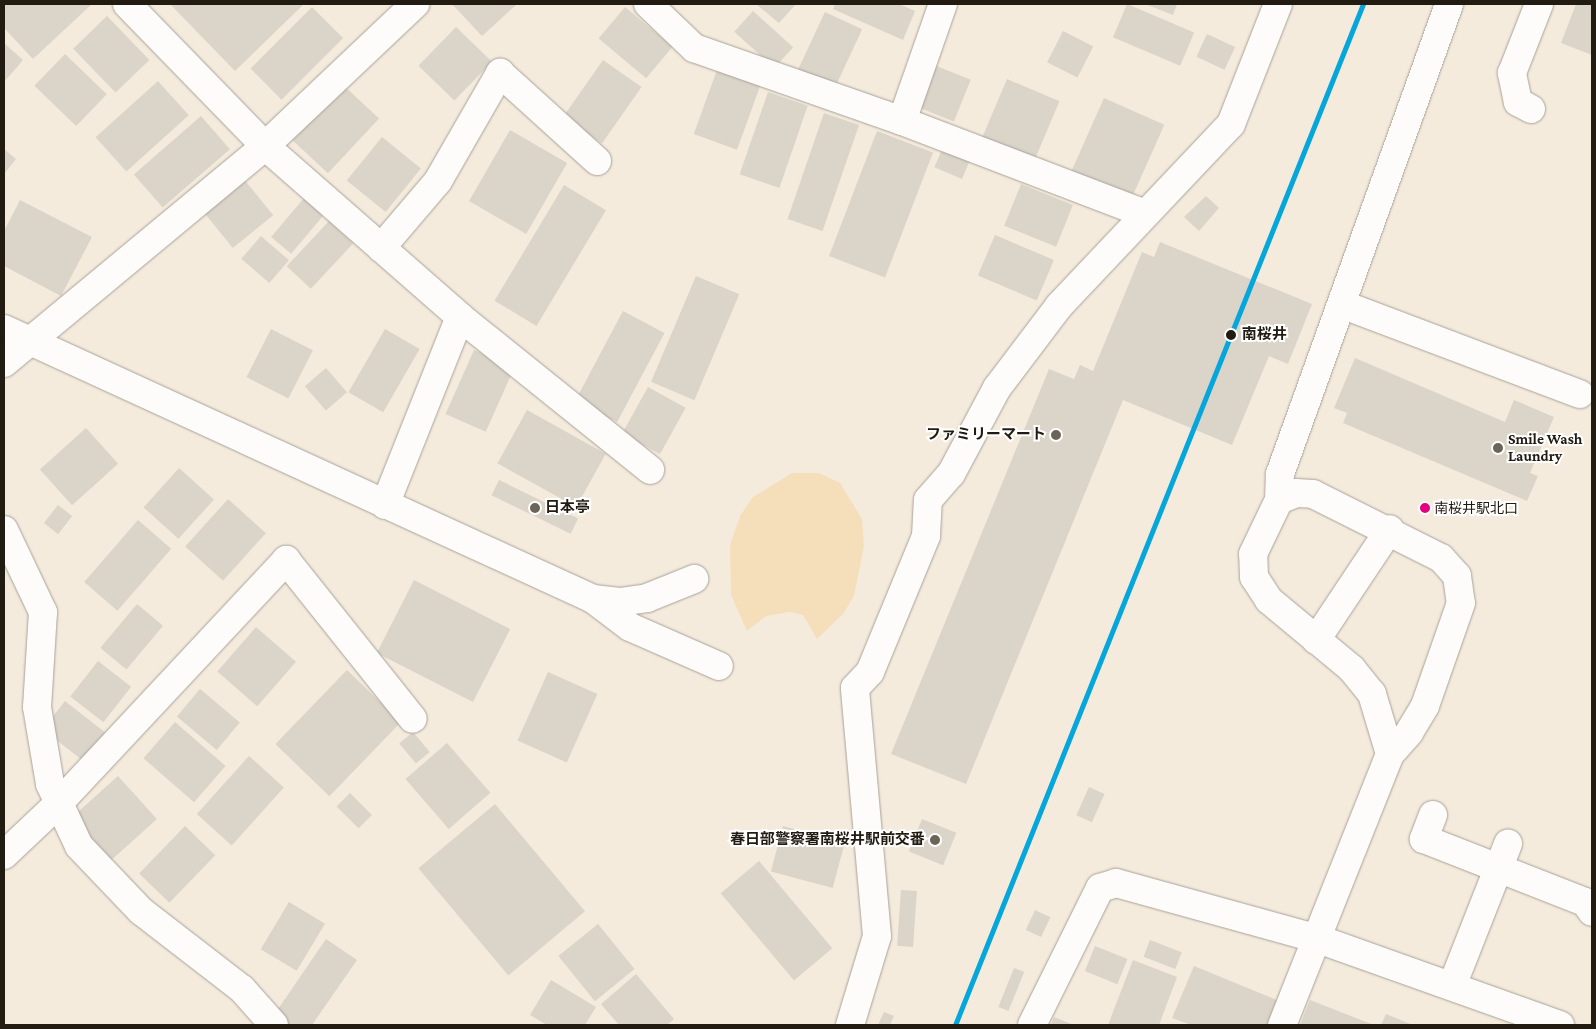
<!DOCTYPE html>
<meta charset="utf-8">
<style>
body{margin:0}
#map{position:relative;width:1596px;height:1029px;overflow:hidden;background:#f4ebdd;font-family:"Crimson Pro","Noto Sans JP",serif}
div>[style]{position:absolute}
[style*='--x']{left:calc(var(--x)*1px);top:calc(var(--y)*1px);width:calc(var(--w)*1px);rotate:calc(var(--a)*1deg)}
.green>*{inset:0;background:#f5dfbb}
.building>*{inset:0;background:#dbd4c9;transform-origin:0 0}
.roads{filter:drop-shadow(0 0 1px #a8a297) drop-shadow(0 0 1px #a8a297)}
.minor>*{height:28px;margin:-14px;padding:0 14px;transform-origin:14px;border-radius:14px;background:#fdfcfa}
.rail-1>*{height:5px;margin:-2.5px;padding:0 2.5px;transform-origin:2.5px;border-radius:2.5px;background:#05a6db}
.dots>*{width:14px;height:14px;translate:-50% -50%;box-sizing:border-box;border:2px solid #fff;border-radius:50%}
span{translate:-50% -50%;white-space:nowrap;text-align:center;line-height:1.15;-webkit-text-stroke:4px #fff;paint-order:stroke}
.bus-label{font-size:14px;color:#211b12}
.left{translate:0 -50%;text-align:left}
.stop-label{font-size:15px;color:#211b12;font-weight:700}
.poi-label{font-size:15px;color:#211b12;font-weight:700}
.right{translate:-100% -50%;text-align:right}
.frame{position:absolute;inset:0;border:5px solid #211b12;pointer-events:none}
</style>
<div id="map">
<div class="green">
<div style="clip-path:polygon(792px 473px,819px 473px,840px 483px,862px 519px,864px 546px,854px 596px,843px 614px,817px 639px,803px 615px,789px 612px,766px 616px,747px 631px,731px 595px,730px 545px,740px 516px,753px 497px)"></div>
</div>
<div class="building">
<div style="clip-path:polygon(4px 4px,92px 4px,33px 59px,4px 28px)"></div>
<div style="clip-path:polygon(170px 4px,304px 4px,235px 71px)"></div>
<div style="clip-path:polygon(452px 4px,517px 4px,482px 36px)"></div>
<div style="clip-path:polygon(756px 4px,796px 4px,779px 23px)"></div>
<div style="clip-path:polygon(835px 4px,899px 4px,915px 11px,903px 40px,833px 9px)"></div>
<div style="left:1127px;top:4px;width:73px;height:36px;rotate:23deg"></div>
<div style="clip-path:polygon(1145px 4px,1177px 4px,1173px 15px)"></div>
<div style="clip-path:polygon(1576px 4px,1592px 4px,1592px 55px,1561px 43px)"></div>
<div style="left:312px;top:7px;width:44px;height:87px;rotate:45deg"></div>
<div style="left:625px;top:7px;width:62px;height:41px;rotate:40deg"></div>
<div style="left:753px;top:11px;width:54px;height:28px;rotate:42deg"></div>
<div style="left:825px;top:12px;width:41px;height:63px;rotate:25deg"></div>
<div style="left:107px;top:16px;width:61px;height:47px;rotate:46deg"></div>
<div style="left:456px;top:27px;width:50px;height:54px;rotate:44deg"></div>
<div style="left:1063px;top:31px;width:34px;height:35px;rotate:27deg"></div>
<div style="left:1207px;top:34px;width:31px;height:25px;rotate:25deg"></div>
<div style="clip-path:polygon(4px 43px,23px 60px,4px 82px)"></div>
<div style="left:65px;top:54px;width:58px;height:44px;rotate:44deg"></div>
<div style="left:603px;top:60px;width:47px;height:69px;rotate:35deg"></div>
<div style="left:929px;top:63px;width:45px;height:45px;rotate:22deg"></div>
<div style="left:717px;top:70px;width:46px;height:68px;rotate:20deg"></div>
<div style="left:1007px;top:79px;width:57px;height:64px;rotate:23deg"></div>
<div style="left:158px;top:81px;width:46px;height:84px;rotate:48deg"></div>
<div style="left:341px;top:83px;width:52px;height:75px;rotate:43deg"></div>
<div style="left:768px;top:92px;width:42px;height:87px;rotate:19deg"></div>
<div style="left:1104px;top:98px;width:66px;height:82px;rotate:24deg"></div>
<div style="left:824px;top:113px;width:37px;height:112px;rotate:19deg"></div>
<div style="left:201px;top:116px;width:44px;height:89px;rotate:49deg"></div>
<div style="left:510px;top:130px;width:66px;height:82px;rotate:30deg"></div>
<div style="left:877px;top:131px;width:60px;height:134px;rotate:21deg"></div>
<div style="left:382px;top:137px;width:50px;height:56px;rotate:39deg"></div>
<div style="left:943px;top:147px;width:30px;height:22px;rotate:23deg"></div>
<div style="clip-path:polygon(4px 149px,16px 159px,4px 174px)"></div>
<div style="left:243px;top:178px;width:48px;height:52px;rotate:51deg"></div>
<div style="left:1021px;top:184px;width:56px;height:45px;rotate:22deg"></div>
<div style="left:564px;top:185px;width:49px;height:135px;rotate:31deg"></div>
<div style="clip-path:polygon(1206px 196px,1219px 208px,1199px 231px,1184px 217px)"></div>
<div style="left:304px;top:198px;width:26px;height:51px;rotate:40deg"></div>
<div style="clip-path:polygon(20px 200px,92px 237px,61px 296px,4px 266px,4px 231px)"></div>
<div style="left:329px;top:221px;width:33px;height:62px;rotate:43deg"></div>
<div style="left:995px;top:235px;width:64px;height:44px;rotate:23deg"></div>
<div style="left:261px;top:236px;width:37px;height:30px;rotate:41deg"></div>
<div style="clip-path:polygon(1160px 242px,1312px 304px,1288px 364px,1269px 356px,1232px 445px,1123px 400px,966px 784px,891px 754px,1049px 369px,1074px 379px,1080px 365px,1093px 371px,1142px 252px,1154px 257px)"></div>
<div style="left:696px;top:276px;width:47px;height:115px;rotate:23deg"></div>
<div style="left:623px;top:311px;width:47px;height:101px;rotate:28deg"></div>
<div style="left:271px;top:329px;width:47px;height:54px;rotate:27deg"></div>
<div style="left:385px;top:329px;width:40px;height:73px;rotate:30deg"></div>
<div style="left:474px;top:350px;width:44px;height:70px;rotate:24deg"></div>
<div style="clip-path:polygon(1355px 358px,1505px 422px,1514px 400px,1554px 417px,1530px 473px,1538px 476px,1527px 501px,1343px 423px,1347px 413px,1334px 408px)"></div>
<div style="left:326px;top:368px;width:32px;height:28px;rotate:49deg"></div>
<div style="left:648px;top:387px;width:43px;height:53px;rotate:29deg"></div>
<div style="left:527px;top:410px;width:90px;height:61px;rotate:29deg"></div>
<div style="left:86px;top:428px;width:48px;height:62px;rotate:48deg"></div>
<div style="left:179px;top:468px;width:47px;height:53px;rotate:42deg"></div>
<div style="left:499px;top:480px;width:88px;height:17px;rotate:26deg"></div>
<div style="left:228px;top:499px;width:51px;height:64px;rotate:42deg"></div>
<div style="left:58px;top:505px;width:18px;height:23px;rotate:38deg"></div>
<div style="left:138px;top:520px;width:44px;height:82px;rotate:41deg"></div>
<div style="left:414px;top:580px;width:108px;height:82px;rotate:27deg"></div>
<div style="left:137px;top:604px;width:34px;height:57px;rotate:40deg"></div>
<div style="left:256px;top:627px;width:53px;height:59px;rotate:41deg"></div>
<div style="left:98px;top:661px;width:42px;height:45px;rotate:38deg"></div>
<div style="left:347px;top:670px;width:75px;height:103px;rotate:44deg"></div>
<div style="left:548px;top:672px;width:54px;height:75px;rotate:24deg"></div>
<div style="left:200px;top:689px;width:52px;height:36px;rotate:40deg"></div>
<div style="left:65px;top:701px;width:51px;height:36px;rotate:38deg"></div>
<div style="left:175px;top:722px;width:67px;height:48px;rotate:41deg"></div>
<div style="left:413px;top:732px;width:26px;height:18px;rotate:50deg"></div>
<div style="left:447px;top:743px;width:66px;height:55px;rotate:49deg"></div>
<div style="left:249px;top:756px;width:47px;height:78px;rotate:42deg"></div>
<div style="left:118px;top:776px;width:58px;height:67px;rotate:48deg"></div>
<div style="left:1089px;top:787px;width:17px;height:31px;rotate:24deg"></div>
<div style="left:350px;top:793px;width:31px;height:19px;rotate:45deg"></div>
<div style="left:495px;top:804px;width:140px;height:100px;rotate:50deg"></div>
<div style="left:922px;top:819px;width:37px;height:35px;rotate:22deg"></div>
<div style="left:185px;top:826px;width:42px;height:66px;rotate:44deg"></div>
<div style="left:783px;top:826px;width:64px;height:47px;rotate:15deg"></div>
<div style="left:759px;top:861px;width:114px;height:50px;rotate:50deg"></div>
<div style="left:901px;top:890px;width:16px;height:56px;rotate:4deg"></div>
<div style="left:289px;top:902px;width:42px;height:55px;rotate:31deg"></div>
<div style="left:1035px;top:910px;width:17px;height:22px;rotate:25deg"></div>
<div style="left:598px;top:924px;width:58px;height:51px;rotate:51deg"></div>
<div style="clip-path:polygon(326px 939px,357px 960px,312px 1025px,289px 1025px,274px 1015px)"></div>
<div style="left:1150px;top:940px;width:34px;height:18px;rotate:21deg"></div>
<div style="left:1095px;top:946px;width:35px;height:27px;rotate:22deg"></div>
<div style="clip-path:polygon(1133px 960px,1177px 977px,1159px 1025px,1108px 1025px)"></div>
<div style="clip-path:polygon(1194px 966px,1279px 1001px,1268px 1025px,1191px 1025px,1172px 1018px)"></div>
<div style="left:1014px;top:968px;width:11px;height:42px;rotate:22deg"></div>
<div style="clip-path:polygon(636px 974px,674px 1019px,667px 1025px,619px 1025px,601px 1004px)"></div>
<div style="clip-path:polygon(551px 980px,596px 1007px,585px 1025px,547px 1025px,530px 1015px)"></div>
<div style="clip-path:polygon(1310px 1000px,1374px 1025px,1300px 1025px)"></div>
<div style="clip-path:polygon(884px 1012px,894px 1016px,890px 1025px,878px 1025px)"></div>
<div style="clip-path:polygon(1386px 1014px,1413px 1025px,1381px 1025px)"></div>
<div style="clip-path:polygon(1054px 1017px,1074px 1025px,1051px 1025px)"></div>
</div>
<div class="roads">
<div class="minor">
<div style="--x:127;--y:4;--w:198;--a:45.8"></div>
<div style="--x:265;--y:146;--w:259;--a:41.2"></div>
<div style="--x:460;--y:317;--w:244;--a:38.8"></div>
<div style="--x:648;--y:4;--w:64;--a:43.7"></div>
<div style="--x:694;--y:48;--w:220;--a:19.3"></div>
<div style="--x:902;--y:121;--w:124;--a:-70.7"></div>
<div style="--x:1531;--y:109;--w:15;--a:-152"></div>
<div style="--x:1518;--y:102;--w:30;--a:-102"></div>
<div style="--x:1512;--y:73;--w:74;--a:-68.6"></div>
<div style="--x:902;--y:121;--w:260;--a:20.9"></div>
<div style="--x:381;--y:248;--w:88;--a:-49.6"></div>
<div style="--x:438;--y:181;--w:125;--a:-60.1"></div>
<div style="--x:500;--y:73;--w:131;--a:42.2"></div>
<div style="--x:1344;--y:305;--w:252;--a:20.7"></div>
<div style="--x:4;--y:329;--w:648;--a:24.63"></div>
<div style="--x:593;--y:599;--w:46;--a:37.1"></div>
<div style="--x:630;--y:627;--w:97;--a:23.7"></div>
<div style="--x:4;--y:363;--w:339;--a:-39.7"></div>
<div style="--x:265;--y:146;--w:207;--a:-43.4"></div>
<div style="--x:1279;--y:500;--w:18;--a:-22"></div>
<div style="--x:1296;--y:493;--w:17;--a:3"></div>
<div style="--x:1313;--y:494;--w:143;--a:26.6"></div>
<div style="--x:1441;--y:558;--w:24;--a:48"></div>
<div style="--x:1457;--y:576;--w:27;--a:82"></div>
<div style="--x:1461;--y:603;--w:109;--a:109.3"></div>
<div style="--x:1425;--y:706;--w:31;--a:121"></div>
<div style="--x:1409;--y:733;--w:28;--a:132"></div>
<div style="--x:1390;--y:754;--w:292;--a:111.7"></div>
<div style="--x:385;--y:505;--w:202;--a:-68.3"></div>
<div style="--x:4;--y:530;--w:91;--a:64.6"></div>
<div style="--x:43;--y:612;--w:95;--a:93.6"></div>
<div style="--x:37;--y:707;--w:78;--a:80.4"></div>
<div style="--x:50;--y:784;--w:68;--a:64.9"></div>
<div style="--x:79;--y:846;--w:90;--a:46.4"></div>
<div style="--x:141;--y:911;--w:128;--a:37.7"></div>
<div style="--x:242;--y:989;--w:48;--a:48.4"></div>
<div style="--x:593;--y:599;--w:27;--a:6"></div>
<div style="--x:620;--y:602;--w:27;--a:-8"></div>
<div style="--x:647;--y:598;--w:51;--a:-22"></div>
<div style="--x:1316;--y:640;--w:133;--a:-56.3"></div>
<div style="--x:1390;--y:754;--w:63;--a:-106.7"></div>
<div style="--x:1372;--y:694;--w:32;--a:-129"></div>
<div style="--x:1352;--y:669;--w:108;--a:-140.3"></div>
<div style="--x:1269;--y:600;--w:27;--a:-123"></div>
<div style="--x:1254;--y:577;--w:23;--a:-92"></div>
<div style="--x:1253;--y:554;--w:60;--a:-64.3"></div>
<div style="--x:1279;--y:500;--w:26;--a:-88"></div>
<div style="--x:1280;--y:474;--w:499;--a:-70.2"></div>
<div style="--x:1433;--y:815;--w:26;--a:111"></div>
<div style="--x:1424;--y:839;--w:173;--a:21.4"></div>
<div style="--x:1585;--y:902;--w:12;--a:55"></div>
<div style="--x:4;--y:855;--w:76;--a:-43.4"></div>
<div style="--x:59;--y:803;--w:333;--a:-46.9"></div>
<div style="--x:286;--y:560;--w:203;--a:51.4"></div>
<div style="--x:1452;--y:986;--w:153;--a:-68.5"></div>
<div style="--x:850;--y:1025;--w:93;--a:-73.1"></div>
<div style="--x:877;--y:936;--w:249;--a:-95.1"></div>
<div style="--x:855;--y:688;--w:22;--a:-47"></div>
<div style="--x:870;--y:672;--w:147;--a:-67.6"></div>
<div style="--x:926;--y:536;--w:36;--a:-87"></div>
<div style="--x:928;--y:500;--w:35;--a:-49"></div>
<div style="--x:951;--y:474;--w:98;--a:-61.9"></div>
<div style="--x:997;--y:388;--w:103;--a:-52.9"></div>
<div style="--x:1059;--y:306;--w:250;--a:-46.6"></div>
<div style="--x:1231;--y:124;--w:129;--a:-68.6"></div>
<div style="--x:1032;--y:1025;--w:153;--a:-63.6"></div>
<div style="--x:1100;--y:888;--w:17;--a:-17"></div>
<div style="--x:1116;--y:883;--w:210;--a:15.5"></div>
<div style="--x:1318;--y:939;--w:257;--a:19.6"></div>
</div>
</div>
<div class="rail-1">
<div style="--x:955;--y:1025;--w:1100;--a:-68.22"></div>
</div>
<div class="dots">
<div style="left:1231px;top:335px;background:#211b12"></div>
<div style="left:1056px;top:435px;background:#6b6459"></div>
<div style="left:1498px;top:448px;background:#6b6459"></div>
<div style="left:535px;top:508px;background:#6b6459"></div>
<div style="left:1425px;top:508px;background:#e5007d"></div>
<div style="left:935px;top:840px;background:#6b6459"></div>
</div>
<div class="bus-label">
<span class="left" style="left:1434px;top:508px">南桜井駅北口</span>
</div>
<div class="stop-label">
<span class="left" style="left:1242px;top:335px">南桜井</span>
</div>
<div class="poi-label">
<span class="right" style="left:1046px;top:435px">ファミリーマート</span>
<span class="left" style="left:1508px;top:448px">Smile Wash<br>Laundry</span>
<span class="left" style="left:545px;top:508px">日本亭</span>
<span class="right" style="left:925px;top:840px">春日部警察署南桜井駅前交番</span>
</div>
<div class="frame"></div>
</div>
